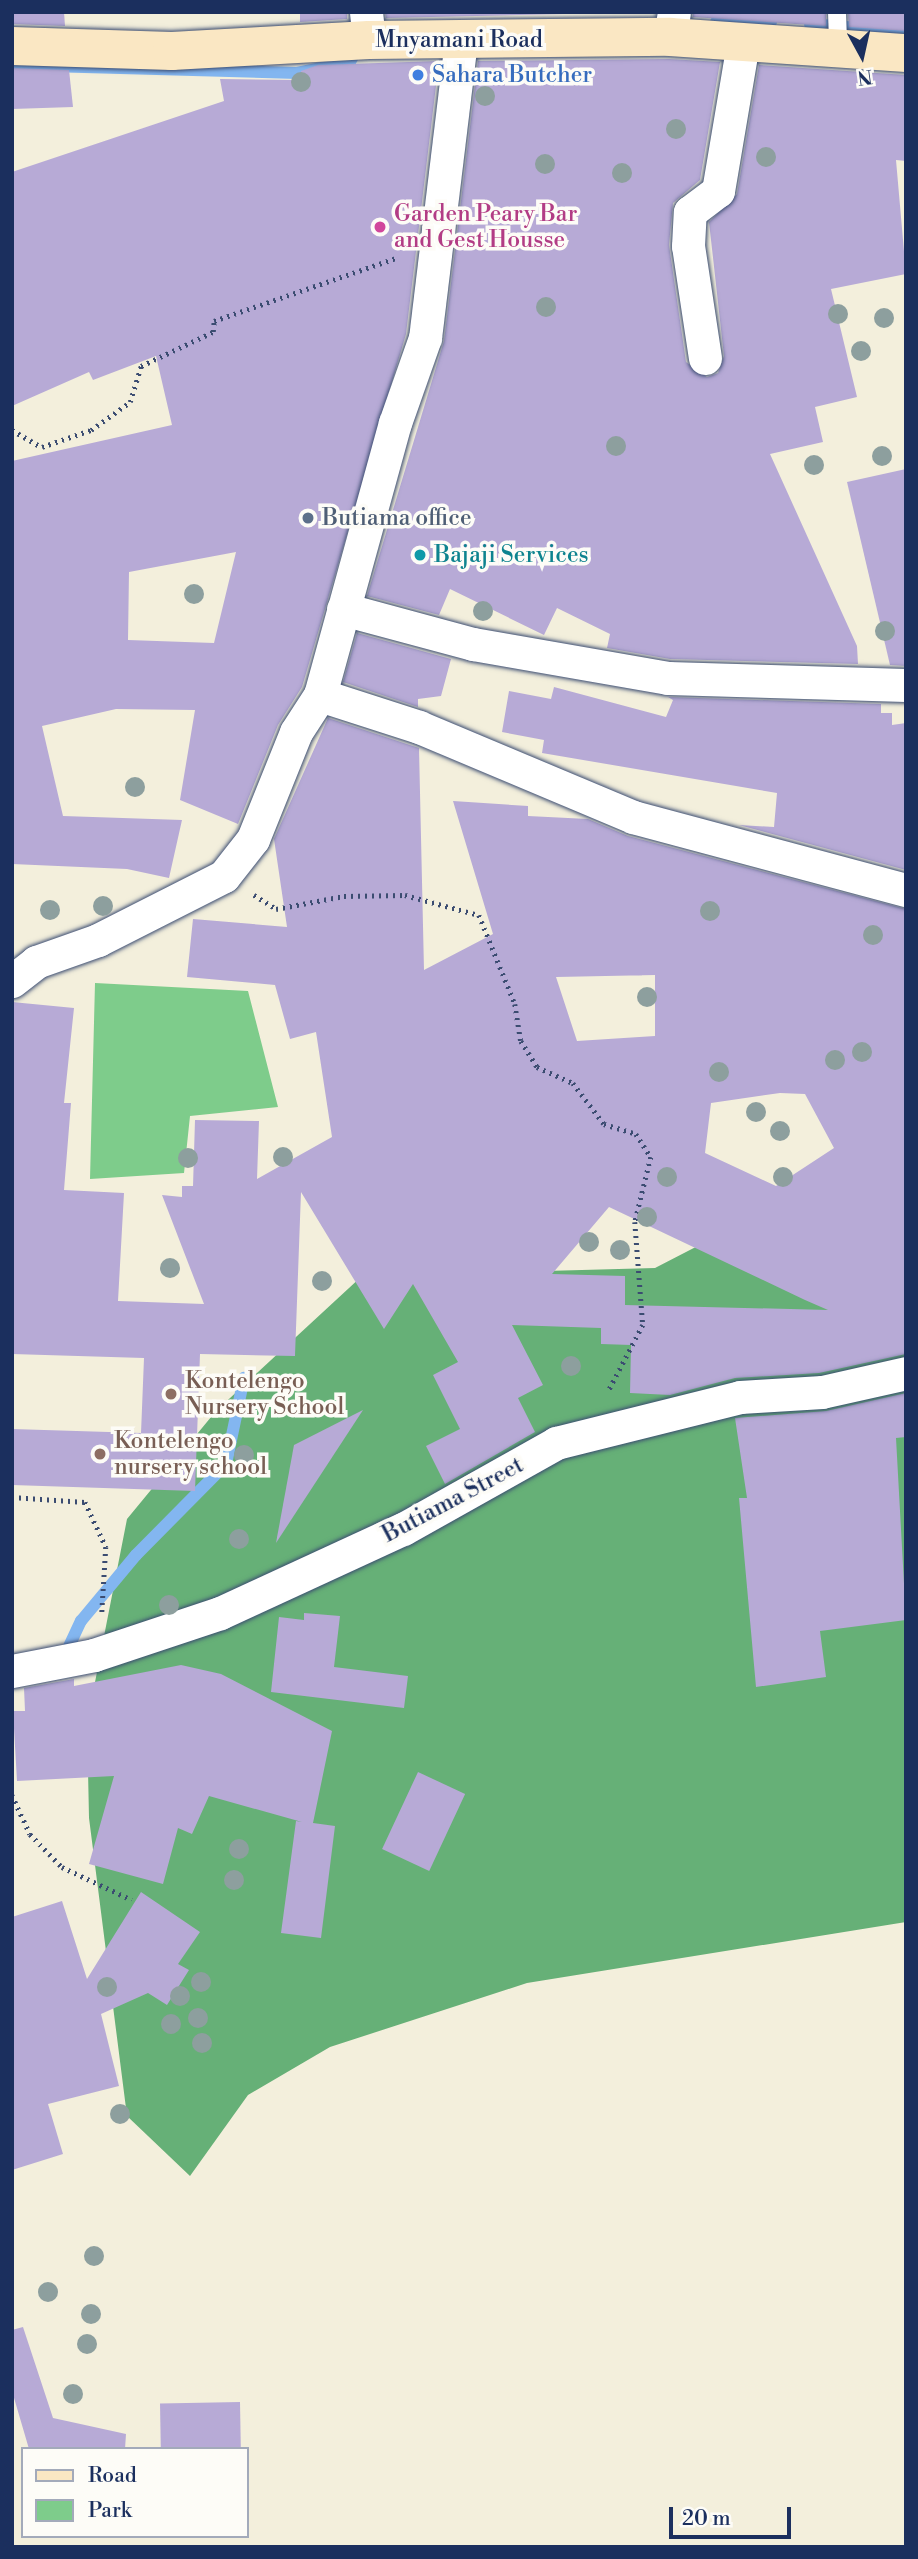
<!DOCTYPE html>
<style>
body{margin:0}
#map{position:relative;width:918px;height:2559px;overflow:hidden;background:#f3efdc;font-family:"Libre Bodoni",serif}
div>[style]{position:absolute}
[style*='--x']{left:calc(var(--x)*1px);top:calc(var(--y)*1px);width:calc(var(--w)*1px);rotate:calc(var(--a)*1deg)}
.green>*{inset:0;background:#7ecc8b}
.forest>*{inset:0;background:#66b077}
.stream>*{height:12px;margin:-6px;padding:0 6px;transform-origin:6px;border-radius:6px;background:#83b6f0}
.building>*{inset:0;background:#b7aad6;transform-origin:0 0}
.path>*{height:4.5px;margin-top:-2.25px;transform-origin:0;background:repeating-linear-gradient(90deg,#3b4c71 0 2px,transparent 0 7px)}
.roads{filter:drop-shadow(0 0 2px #3b4c71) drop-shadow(0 0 2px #3b4c71)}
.lane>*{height:18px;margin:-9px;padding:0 9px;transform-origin:9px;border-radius:9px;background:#fff}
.street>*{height:33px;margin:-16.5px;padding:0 16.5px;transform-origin:16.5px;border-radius:16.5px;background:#fff}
.secondary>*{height:38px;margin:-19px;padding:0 19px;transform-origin:19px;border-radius:19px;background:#fae7c3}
.trees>*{width:20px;height:20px;margin:-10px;border-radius:50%;background:#8d9f9e}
.dots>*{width:19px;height:19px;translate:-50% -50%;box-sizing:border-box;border:4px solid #fdfcf7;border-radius:50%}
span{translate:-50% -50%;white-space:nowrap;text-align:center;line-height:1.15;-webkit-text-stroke:7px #fdfcf7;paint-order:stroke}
.street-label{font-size:23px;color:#1b2f5e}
.shop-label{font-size:23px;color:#366cbe}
.left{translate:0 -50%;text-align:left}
.hotel-label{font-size:23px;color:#b23c85}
.service-label{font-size:23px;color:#4e5e75}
.culture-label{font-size:23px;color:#0d838f}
.education-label{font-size:23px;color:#785e54}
.frame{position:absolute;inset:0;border:14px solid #1b2f5e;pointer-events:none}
.legend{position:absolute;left:21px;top:2447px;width:228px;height:91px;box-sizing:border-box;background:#fdfcf7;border:2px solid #a3aaba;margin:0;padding:9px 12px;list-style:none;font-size:21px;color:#1b2f5e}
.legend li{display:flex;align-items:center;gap:14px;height:35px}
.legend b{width:35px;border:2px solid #a3aaba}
.north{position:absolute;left:827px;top:21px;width:70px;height:70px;-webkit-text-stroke:5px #fdfcf7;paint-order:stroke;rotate:172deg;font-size:19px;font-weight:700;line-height:28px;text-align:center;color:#1b2f5e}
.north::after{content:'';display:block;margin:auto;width:24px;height:32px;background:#1b2f5e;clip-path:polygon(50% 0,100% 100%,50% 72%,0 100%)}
.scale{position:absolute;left:669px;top:2507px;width:122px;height:32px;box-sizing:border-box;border:4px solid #1b2f5e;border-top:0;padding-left:9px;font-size:21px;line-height:24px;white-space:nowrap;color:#1b2f5e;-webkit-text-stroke:5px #fdfcf7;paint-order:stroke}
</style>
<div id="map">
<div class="green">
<div style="clip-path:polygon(95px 983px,248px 991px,278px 1107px,190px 1116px,184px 1173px,90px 1179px)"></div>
</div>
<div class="forest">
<div style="clip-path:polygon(906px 1183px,906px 1922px,527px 1983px,330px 2047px,248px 2095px,190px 2176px,127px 2116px,89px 1818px,87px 1723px,127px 1519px,216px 1411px,362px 1276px,655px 1268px,787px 1200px)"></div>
</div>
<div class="stream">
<div style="--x:716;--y:22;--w:55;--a:0"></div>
<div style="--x:810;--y:24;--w:96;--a:4.8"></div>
<div style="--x:12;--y:65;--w:285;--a:1.6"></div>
<div style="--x:297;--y:73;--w:54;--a:-11.7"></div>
<div style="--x:350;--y:62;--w:17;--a:-62"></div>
<div style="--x:65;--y:1655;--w:38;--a:-65"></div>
<div style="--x:81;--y:1621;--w:86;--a:-50.2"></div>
<div style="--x:136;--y:1555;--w:128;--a:-45.3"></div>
<div style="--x:226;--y:1464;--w:88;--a:-78.2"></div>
</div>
<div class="building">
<div style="clip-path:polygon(12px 12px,64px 12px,65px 26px,12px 24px)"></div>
<div style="clip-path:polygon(300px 12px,347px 12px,347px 19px,300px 22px)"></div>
<div style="clip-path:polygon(385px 12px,654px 12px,386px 18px)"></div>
<div style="clip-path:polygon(693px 12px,826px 12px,826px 26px,693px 17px)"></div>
<div style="clip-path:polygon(848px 12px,906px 12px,906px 31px,849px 27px)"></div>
<div style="clip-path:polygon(669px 59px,720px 62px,700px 180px,673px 203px,669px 245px,686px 362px,707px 377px,718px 373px,724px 356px,709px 222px,737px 194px,759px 65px,906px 75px,906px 161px,896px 160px,906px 274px,831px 289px,857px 397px,815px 407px,823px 442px,770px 454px,857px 646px,858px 664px,670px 659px,607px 648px,610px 634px,557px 608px,544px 635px,450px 589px,439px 615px,367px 596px,444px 341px,478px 61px)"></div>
<div style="clip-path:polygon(evenodd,439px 61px,406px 334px,302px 687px,278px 725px,238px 824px,180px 800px,195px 710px,116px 709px,42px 726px,63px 816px,182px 820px,169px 878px,127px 869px,12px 864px,12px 461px,172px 425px,156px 356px,93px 380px,89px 372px,12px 406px,12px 172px,224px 101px,220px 79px,301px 80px,301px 71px,318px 65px,439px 61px,236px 552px,214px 643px,128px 640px,129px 572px,236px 552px)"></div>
<div style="clip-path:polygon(12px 68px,69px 70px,73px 107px,12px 109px)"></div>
<div style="clip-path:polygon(906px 469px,906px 666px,890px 665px,847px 482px)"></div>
<div style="clip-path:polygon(357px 633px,451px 659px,441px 696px,418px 699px,418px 707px,343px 682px)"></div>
<div style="clip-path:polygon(554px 687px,666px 717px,673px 700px,668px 697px,881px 704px,881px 713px,892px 713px,892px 725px,906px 723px,906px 870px,739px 825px,774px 827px,777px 793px,542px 753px,544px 740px,502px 732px,509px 691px,551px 699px)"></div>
<div style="clip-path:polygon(evenodd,328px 718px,419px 748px,424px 970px,493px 934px,453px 801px,528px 806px,528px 816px,588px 819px,628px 836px,906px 909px,906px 1354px,819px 1373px,735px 1378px,670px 1395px,630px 1393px,631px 1345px,601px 1344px,601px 1328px,512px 1325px,543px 1385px,518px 1398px,535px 1432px,445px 1484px,426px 1446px,460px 1429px,433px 1375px,458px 1362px,413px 1284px,384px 1329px,301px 1192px,295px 1356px,200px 1354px,195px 1491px,12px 1485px,12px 1429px,141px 1433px,144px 1358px,12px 1354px,12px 1002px,74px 1008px,64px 1103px,71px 1103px,64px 1190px,124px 1193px,118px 1301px,204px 1304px,162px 1195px,182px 1197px,182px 1186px,193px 1186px,195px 1120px,259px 1121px,257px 1179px,332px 1137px,316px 1032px,290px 1039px,275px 985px,187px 977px,193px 919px,287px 927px,274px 839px,328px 718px,655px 975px,655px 1036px,577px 1041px,556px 977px,655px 975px,328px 718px,780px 1093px,805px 1094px,834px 1148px,776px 1186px,705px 1153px,711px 1103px,780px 1093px,328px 718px,609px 1207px,805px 1300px,828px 1310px,625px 1305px,625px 1276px,552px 1274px,609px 1207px)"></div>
<div style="clip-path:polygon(906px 1393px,906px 1437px,896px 1438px,906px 1620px,820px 1631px,826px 1677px,756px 1687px,739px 1498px,747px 1498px,735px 1418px,826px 1411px)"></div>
<div style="clip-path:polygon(363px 1410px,276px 1543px,294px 1445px)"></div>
<div style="clip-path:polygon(304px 1613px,340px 1616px,334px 1667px,408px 1676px,404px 1708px,271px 1692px,279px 1617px,304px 1620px)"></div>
<div style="clip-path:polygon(181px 1665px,221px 1674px,332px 1731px,313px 1823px,335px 1826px,321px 1938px,281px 1933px,296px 1821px,302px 1822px,209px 1796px,192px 1834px,178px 1828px,163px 1884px,89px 1864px,114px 1776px,17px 1781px,13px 1711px,25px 1711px,24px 1688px,74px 1679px,74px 1686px)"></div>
<div style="left:418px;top:1772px;width:52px;height:85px;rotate:25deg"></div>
<div style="clip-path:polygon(141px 1892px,200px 1932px,178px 1964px,189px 1970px,167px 2005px,148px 1993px,101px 2014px,119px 2086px,48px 2104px,63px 2154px,12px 2170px,12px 1917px,62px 1901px,87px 1979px)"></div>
<div style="clip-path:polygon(23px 2327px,53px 2418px,126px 2434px,125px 2449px,29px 2449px,12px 2391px,12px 2330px)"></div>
<div style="left:240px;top:2402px;width:47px;height:80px;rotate:89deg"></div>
</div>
<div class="path">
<div style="--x:12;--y:430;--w:34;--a:30"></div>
<div style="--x:42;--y:447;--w:52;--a:-19.1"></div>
<div style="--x:91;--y:430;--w:48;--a:-35.7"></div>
<div style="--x:130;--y:402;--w:38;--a:-73"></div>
<div style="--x:141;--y:366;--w:80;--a:-25.3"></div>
<div style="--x:213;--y:332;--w:11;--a:-85"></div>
<div style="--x:214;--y:321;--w:193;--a:-19.1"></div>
<div style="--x:254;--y:895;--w:26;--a:32"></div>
<div style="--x:276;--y:909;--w:69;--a:-10.8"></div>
<div style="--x:344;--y:896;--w:61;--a:-0.9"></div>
<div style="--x:405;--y:895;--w:77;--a:15.1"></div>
<div style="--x:479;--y:915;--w:96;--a:68"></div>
<div style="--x:515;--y:1004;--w:37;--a:81"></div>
<div style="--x:521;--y:1041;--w:31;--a:58"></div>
<div style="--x:537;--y:1067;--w:39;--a:24"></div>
<div style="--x:573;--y:1083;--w:51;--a:52.9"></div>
<div style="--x:604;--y:1124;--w:34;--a:17"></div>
<div style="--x:636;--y:1134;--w:27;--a:57"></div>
<div style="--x:651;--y:1157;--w:67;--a:103.8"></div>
<div style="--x:635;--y:1222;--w:103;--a:85.6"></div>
<div style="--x:643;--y:1325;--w:73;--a:117.6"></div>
<div style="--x:12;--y:1497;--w:73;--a:3.9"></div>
<div style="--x:85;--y:1502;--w:50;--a:65"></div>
<div style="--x:106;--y:1547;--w:65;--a:93.5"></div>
<div style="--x:12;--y:1795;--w:43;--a:65.2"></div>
<div style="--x:30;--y:1834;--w:46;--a:45.9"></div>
<div style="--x:62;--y:1867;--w:77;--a:25.2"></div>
</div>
<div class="roads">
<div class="lane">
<div style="--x:837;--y:12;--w:36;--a:88"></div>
</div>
<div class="street">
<div style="--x:366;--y:12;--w:28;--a:84"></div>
<div style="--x:670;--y:37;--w:25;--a:-81"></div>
<div style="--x:705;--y:358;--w:113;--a:-98.6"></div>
<div style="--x:688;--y:246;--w:34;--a:-87"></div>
<div style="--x:690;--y:212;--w:35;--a:-37"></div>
<div style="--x:718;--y:191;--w:150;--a:-80.4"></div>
<div style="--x:343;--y:609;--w:135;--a:15.1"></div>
<div style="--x:473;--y:644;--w:198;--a:9.9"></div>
<div style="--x:668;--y:678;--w:238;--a:1.7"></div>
<div style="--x:320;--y:695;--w:104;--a:17.9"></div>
<div style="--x:419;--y:727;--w:232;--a:22.8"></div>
<div style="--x:633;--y:817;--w:283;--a:15"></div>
<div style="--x:12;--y:981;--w:31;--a:-38"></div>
<div style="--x:36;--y:962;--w:66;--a:-19.5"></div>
<div style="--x:98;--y:940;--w:141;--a:-26.9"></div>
<div style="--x:224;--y:876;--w:47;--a:-51.9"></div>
<div style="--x:253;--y:839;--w:115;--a:-68.1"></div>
<div style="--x:296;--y:732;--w:44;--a:-57"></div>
<div style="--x:320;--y:695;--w:282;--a:-74.6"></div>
<div style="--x:395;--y:423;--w:90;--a:-70.6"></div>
<div style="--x:425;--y:338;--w:298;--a:-83.1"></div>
<div style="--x:12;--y:1671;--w:84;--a:-11"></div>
<div style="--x:94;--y:1655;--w:133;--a:-18.4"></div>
<div style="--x:220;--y:1613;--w:201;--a:-24.7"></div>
<div style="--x:403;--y:1529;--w:176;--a:-29.3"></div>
<div style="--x:556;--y:1443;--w:190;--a:-14"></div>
<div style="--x:740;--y:1397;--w:82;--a:-3.5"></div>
<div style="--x:822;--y:1392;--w:86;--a:-12.7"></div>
</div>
<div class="secondary">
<div style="--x:12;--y:46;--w:160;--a:1.8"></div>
<div style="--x:172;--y:51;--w:197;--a:-3.2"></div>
<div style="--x:369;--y:40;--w:301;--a:-0.6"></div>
<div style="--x:670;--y:37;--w:237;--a:3.9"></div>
</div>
</div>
<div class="trees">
<div style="left:301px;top:82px"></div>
<div style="left:485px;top:96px"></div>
<div style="left:676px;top:129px"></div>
<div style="left:766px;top:157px"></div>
<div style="left:545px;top:164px"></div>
<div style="left:622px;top:173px"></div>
<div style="left:546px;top:307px"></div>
<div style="left:838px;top:314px"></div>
<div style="left:884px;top:318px"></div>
<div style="left:861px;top:351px"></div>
<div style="left:616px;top:446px"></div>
<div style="left:882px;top:456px"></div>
<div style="left:814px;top:465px"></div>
<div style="left:484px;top:556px"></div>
<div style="left:194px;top:594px"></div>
<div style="left:483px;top:611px"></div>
<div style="left:885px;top:631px"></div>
<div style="left:135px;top:787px"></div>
<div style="left:103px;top:906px"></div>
<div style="left:50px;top:910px"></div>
<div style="left:710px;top:911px"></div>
<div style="left:873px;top:935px"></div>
<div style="left:647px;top:997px"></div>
<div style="left:862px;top:1052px"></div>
<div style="left:835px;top:1060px"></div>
<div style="left:719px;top:1072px"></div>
<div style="left:756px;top:1112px"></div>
<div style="left:780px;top:1131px"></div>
<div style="left:283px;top:1157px"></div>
<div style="left:188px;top:1158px"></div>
<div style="left:667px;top:1177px"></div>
<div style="left:783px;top:1177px"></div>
<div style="left:647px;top:1217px"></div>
<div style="left:589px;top:1242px"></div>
<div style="left:620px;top:1250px"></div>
<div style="left:170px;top:1268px"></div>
<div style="left:322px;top:1281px"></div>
<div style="left:571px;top:1366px"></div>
<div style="left:244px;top:1455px"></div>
<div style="left:239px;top:1539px"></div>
<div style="left:169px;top:1605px"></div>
<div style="left:239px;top:1849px"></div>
<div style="left:234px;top:1880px"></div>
<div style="left:201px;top:1982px"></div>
<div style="left:107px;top:1987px"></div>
<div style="left:180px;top:1996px"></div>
<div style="left:198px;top:2018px"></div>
<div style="left:171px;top:2024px"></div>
<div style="left:202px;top:2043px"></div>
<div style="left:120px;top:2114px"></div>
<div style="left:94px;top:2256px"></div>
<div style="left:48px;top:2292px"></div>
<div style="left:91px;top:2314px"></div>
<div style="left:87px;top:2344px"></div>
<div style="left:73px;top:2394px"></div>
</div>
<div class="dots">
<div style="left:418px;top:75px;background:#3f7fe0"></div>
<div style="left:380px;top:227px;background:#d1479c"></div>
<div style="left:308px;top:518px;background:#5c6f8a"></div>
<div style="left:420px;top:555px;background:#0f9aa8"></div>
<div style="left:171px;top:1394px;background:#8d6e63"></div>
<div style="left:100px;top:1454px;background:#8d6e63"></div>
</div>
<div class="street-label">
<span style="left:459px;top:40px">Mnyamani Road</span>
<span style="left:453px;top:1500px;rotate:-28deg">Butiama Street</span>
</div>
<div class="shop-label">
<span class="left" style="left:432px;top:75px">Sahara Butcher</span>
</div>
<div class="hotel-label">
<span class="left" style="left:394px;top:227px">Garden Peary Bar<br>and Gest Housse</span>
</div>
<div class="service-label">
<span class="left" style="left:322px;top:518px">Butiama office</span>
</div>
<div class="culture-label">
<span class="left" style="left:434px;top:555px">Bajaji Services</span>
</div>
<div class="education-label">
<span class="left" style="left:185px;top:1394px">Kontelengo<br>Nursery School</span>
<span class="left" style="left:114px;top:1454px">Kontelengo<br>nursery school</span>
</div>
<div class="frame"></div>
<ul class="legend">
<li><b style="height:9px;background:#fae7c3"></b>Road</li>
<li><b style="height:19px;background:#7ecc8b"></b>Park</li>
</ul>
<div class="north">N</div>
<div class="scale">20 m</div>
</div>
